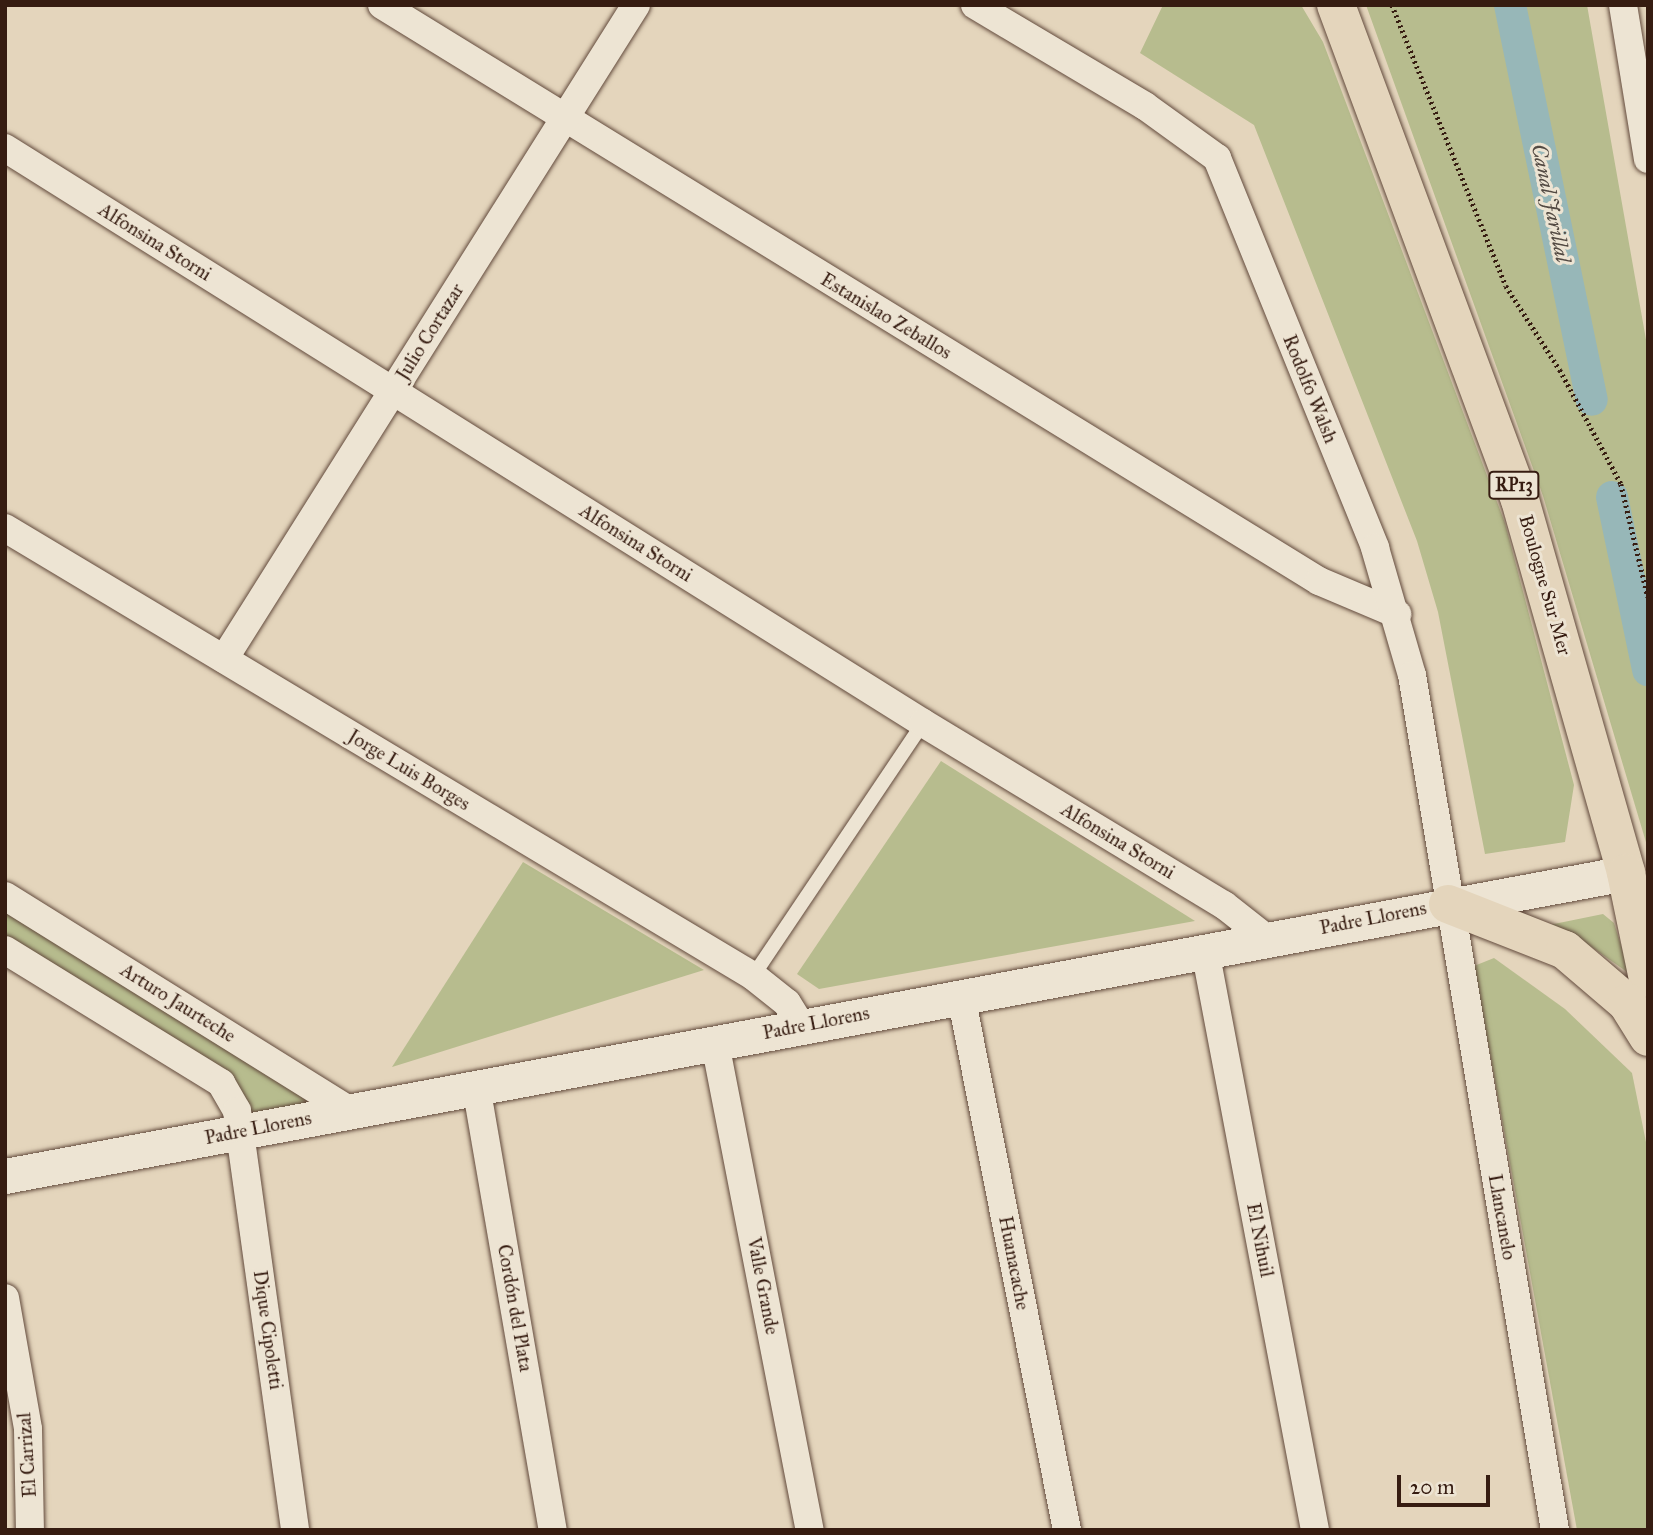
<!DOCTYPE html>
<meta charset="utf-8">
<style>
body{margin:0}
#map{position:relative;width:1653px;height:1535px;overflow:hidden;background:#e4d5bc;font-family:"IM FELL Great Primer",serif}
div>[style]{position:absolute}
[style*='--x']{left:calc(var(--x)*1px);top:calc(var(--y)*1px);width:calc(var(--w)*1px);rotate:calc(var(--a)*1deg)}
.green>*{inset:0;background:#b7bc8e}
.canal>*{height:32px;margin:-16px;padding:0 16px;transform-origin:16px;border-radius:16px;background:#97b7b8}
.path>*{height:4.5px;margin-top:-2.25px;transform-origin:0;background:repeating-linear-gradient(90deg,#361c11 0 2px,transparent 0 5.5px)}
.roads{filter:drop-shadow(0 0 2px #624a3c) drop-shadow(0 0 2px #624a3c)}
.service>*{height:14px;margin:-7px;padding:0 7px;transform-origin:7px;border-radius:7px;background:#ede4d3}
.minor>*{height:28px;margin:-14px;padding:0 14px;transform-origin:14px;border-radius:14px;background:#ede4d3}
.tertiary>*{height:35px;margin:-17.5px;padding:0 17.5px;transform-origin:17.5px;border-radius:17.5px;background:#ede4d3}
.primary>*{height:38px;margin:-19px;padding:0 19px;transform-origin:19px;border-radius:19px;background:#e4d5bc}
span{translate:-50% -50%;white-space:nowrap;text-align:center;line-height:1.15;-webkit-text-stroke:6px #ede4d3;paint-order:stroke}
.shield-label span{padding:2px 5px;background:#ede4d3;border:2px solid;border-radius:5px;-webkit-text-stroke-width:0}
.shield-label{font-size:18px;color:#361c11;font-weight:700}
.street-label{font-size:19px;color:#361c11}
.water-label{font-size:21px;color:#534a43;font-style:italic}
.frame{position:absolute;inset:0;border:7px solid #361c11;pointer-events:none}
.scale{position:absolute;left:1397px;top:1475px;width:93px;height:32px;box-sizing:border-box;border:4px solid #361c11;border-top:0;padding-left:9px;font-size:21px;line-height:24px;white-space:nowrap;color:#361c11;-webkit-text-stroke:5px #ede4d3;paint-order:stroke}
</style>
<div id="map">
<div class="green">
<div style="clip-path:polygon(1163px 5px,1301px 5px,1323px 42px,1505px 523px,1574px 785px,1565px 842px,1485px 854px,1438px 612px,1417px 541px,1254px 125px,1140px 53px)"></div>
<div style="clip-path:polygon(1366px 5px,1587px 5px,1648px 351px,1648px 849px,1543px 496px)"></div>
<div style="clip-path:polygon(941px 761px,1195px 921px,819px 989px,797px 974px)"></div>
<div style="clip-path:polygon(523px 862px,704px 970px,392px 1067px)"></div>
<div style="clip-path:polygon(5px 896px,351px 1111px,241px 1131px,237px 1111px,5px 950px)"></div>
<div style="clip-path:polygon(1603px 914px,1614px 923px,1630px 974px,1590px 946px,1549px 925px)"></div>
<div style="clip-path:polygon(1494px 958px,1565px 1009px,1632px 1073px,1648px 1152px,1648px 1530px,1577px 1530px,1474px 966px)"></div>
</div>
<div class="canal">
<div style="--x:1510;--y:5;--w:403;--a:78.3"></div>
<div style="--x:1612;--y:497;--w:177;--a:78.2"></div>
</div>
<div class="path">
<div style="--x:1392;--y:5;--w:303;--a:67.9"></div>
<div style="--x:1506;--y:286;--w:100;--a:57.3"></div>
<div style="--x:1560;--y:370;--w:129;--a:61.8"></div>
<div style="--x:1621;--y:484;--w:116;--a:76.6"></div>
</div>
<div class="roads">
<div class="service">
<div style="--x:753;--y:976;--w:305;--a:-56.1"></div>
</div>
<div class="minor">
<div style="--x:382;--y:5;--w:1100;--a:31.58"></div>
<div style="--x:1319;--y:581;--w:85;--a:22.9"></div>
<div style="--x:975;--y:5;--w:198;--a:30.7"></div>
<div style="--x:1145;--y:106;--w:89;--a:35.8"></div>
<div style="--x:1217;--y:158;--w:421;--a:67.9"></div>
<div style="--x:1375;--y:548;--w:132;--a:73.8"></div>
<div style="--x:1412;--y:675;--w:867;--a:80.51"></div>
<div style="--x:1623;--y:5;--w:156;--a:80.8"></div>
<div style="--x:5;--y:148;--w:1083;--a:32.06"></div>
<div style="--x:923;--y:723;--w:352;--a:31.2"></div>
<div style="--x:1224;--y:905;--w:53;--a:38.2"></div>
<div style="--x:5;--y:528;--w:872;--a:30.92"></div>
<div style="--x:753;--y:976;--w:43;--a:38.5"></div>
<div style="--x:787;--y:1003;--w:26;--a:58"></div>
<div style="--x:224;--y:659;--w:773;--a:-57.79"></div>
<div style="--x:5;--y:896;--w:407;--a:31.9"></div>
<div style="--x:5;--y:950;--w:254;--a:31.6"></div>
<div style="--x:221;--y:1083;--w:32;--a:60"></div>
<div style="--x:237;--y:1111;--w:423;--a:82.1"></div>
<div style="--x:1205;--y:950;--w:590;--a:79.26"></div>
<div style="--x:961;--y:996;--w:544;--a:78.77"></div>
<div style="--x:715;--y:1043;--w:496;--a:79"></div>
<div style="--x:476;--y:1086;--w:451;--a:80.2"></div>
<div style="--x:5;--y:1298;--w:133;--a:80"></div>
<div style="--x:28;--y:1429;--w:101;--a:88.9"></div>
</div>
<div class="tertiary">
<div style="--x:5;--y:1176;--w:1649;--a:-10.59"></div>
</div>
<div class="primary">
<div style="--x:1336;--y:5;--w:528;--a:69.61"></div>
<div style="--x:1520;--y:500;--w:388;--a:74.1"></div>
<div style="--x:1626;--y:873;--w:108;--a:78.3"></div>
<div style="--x:1448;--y:904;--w:126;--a:21.5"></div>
<div style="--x:1565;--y:950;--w:82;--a:40.5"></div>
<div style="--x:1627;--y:1003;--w:40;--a:58"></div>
</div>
</div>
<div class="shield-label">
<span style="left:1514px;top:485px">RP13</span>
</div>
<div class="street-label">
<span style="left:155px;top:242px;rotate:32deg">Alfonsina Storni</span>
<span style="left:886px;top:316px;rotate:31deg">Estanislao Zeballos</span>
<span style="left:430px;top:332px;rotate:-58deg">Julio Cortazar</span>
<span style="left:1310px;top:389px;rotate:68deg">Rodolfo Walsh</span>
<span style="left:636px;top:543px;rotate:32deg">Alfonsina Storni</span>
<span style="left:1545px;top:585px;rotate:74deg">Boulogne Sur Mer</span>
<span style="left:409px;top:770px;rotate:31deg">Jorge Luis Borges</span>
<span style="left:1118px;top:841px;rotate:31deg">Alfonsina Storni</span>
<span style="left:1373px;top:918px;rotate:-11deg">Padre Llorens</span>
<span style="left:178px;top:1003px;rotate:32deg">Arturo Jaurteche</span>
<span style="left:816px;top:1023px;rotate:-11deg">Padre Llorens</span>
<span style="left:258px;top:1128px;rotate:-11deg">Padre Llorens</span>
<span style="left:1502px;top:1217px;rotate:80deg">Llancanelo</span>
<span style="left:1260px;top:1240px;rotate:79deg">El Nihuil</span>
<span style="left:1014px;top:1263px;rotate:79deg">Huanacache</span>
<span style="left:763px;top:1286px;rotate:79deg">Valle Grande</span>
<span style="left:515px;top:1308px;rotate:80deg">Cordón del Plata</span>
<span style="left:268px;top:1330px;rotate:82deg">Dique Cipoletti</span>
<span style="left:27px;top:1455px;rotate:-94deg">El Carrizal</span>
</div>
<div class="water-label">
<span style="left:1551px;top:203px;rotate:78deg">Canal Jarillal</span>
</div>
<div class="frame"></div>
<div class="scale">20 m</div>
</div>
